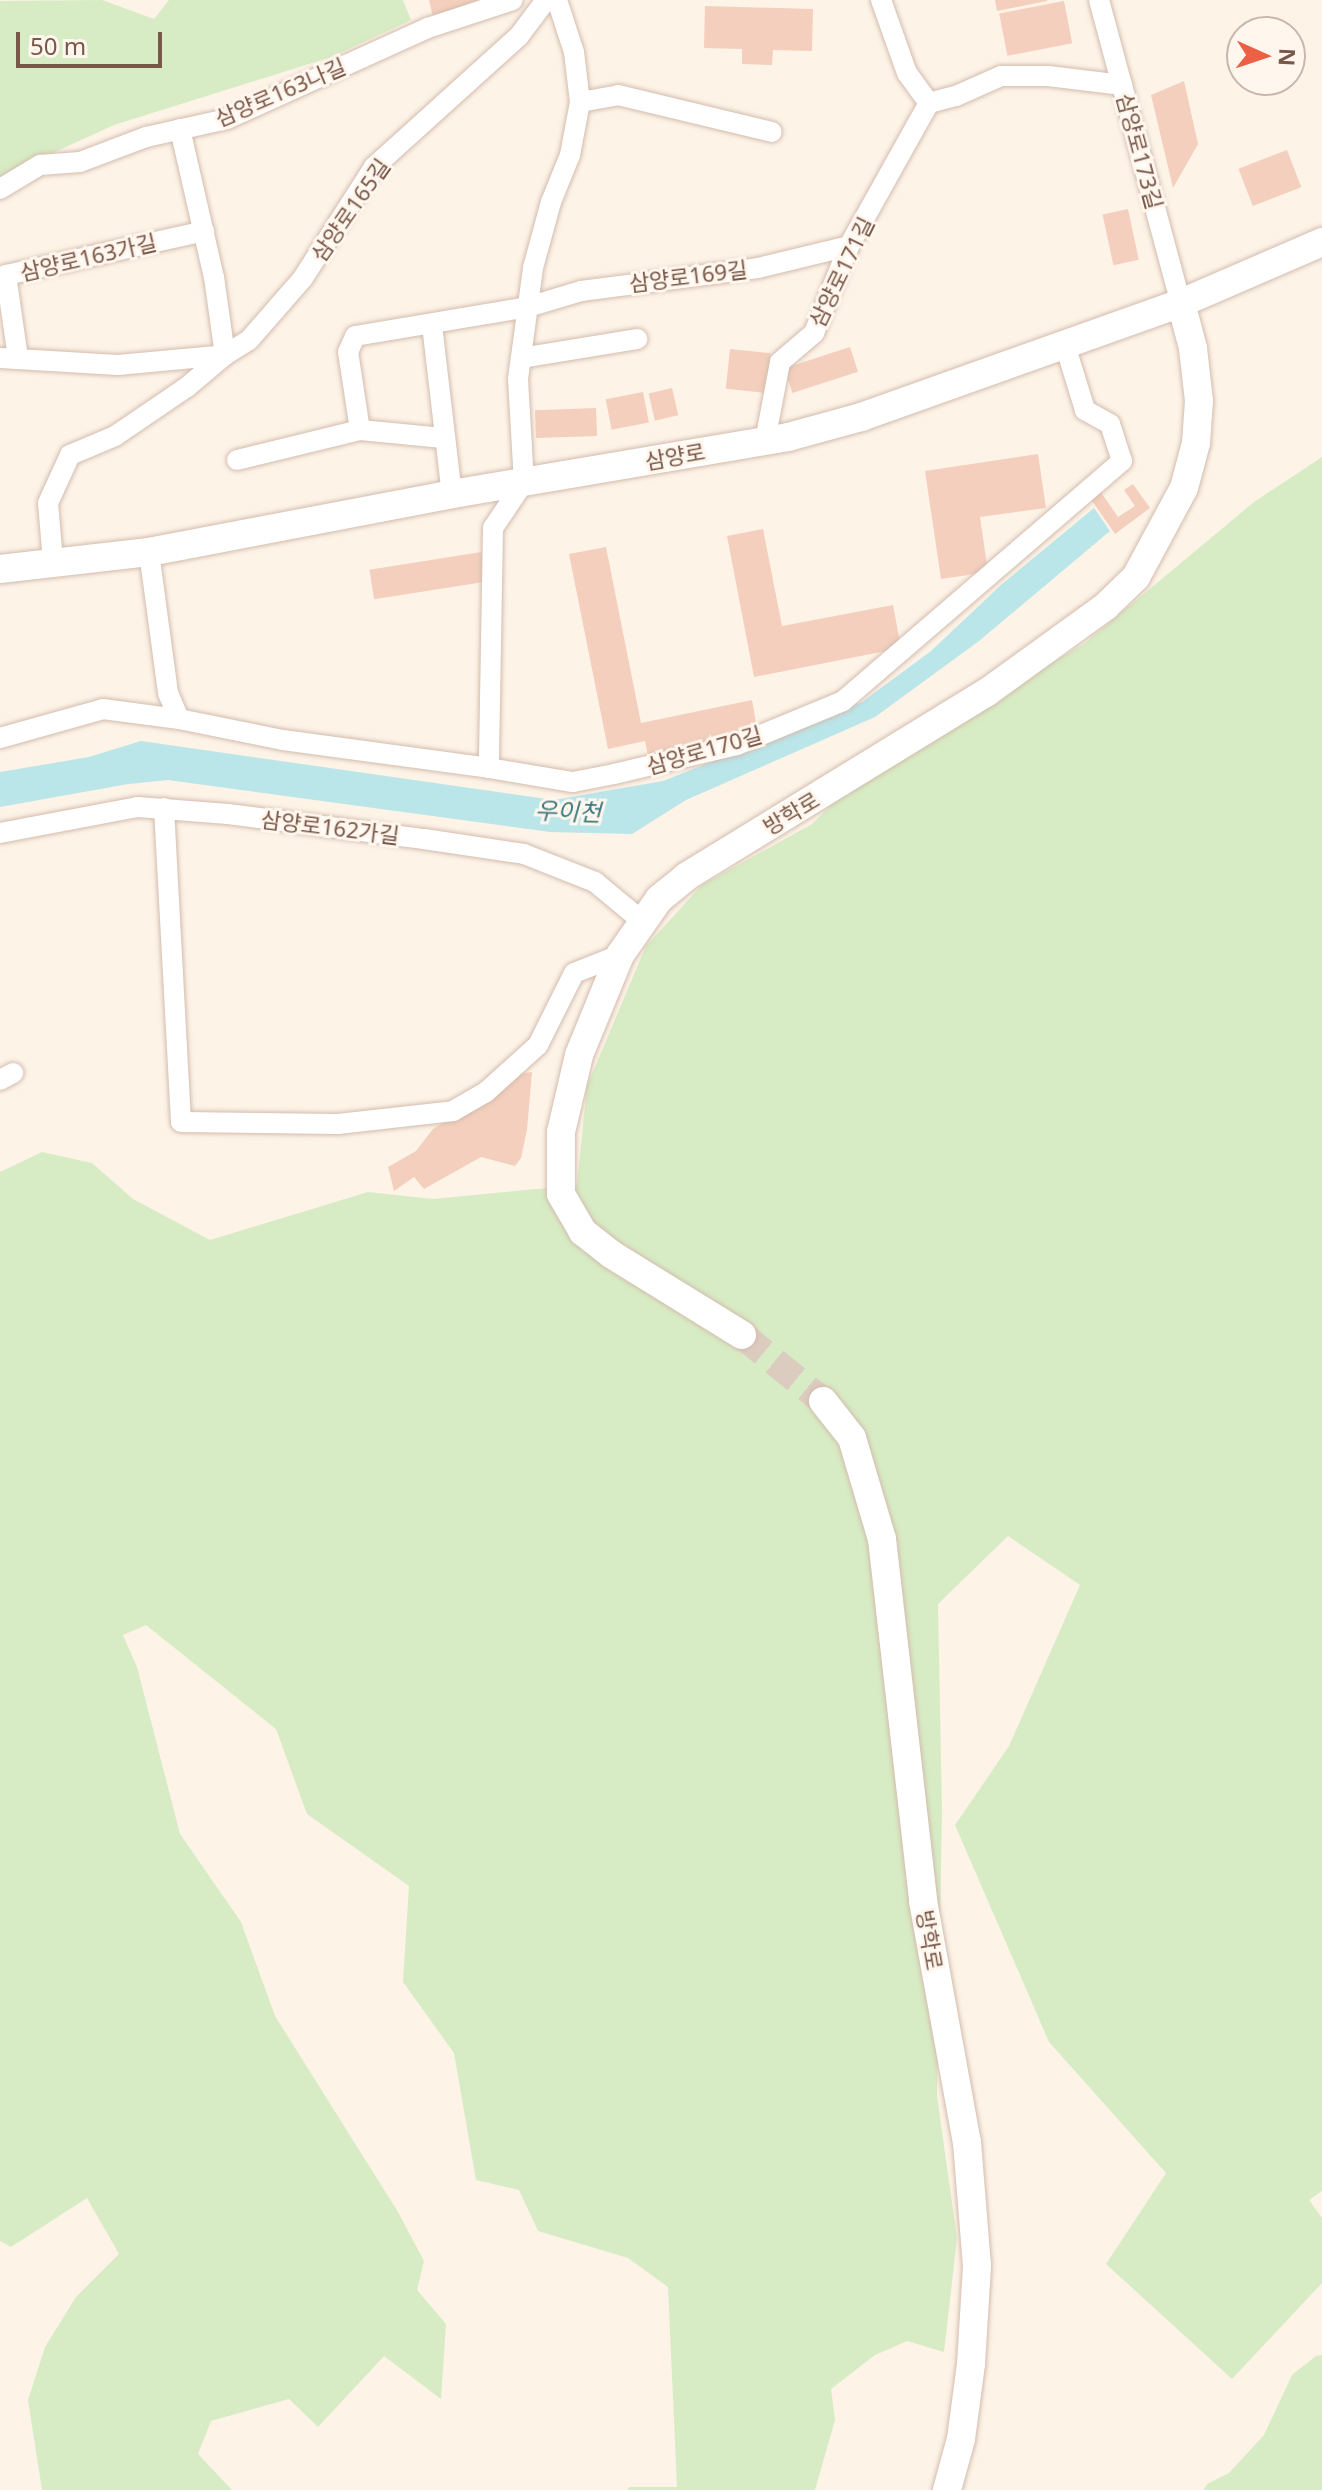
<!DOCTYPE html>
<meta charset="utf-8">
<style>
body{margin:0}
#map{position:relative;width:1322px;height:2490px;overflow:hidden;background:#fdf3e7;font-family:"Noto Sans","Noto Sans KR",sans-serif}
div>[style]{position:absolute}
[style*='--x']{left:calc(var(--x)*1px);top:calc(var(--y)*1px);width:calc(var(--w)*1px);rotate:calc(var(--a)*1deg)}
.green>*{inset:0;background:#d7ecc4}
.water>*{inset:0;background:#bae5e9}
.building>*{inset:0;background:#f4cfbd;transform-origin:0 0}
.secondary-tunnel>*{height:28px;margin-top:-14px;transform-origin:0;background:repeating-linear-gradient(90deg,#dcccc0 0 28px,transparent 0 42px)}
.roads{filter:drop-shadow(0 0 2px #d3bcae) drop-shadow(0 0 2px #d3bcae)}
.street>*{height:20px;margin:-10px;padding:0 10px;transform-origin:10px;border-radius:10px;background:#fff}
.secondary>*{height:28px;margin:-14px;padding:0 14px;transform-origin:14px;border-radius:14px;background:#fff}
span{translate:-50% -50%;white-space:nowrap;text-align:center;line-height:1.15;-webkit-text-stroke:6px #fff7ee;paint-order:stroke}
.street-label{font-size:22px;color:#795749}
.water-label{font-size:24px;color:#3c787e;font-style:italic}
.north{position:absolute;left:1226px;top:16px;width:80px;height:80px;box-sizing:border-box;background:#fff7ee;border:2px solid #c9b7ac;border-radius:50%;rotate:93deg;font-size:22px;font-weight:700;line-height:32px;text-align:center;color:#795749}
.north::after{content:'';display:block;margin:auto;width:28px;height:36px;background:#ed6046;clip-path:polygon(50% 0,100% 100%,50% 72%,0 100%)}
.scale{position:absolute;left:16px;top:32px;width:146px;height:36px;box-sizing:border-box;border:4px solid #795749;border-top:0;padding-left:10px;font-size:24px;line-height:28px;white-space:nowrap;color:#795749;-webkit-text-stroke:6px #fff7ee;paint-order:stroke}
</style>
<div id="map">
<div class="green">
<div style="clip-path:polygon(102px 0,154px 19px,169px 0,403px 0,411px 20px,331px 57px,114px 125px,0 177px,0 1px)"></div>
<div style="clip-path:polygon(1322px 457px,1322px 2191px,1309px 2200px,1322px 2218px,1322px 2283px,1232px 2379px,1106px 2264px,1166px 2173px,1049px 2042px,955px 1825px,1009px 1746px,1080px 1585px,1008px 1536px,938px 1604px,942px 1811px,937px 2096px,957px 2238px,944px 2352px,907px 2341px,875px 2355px,831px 2389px,835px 2420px,815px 2490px,628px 2490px,629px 2487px,677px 2487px,668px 2287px,628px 2258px,538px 2231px,519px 2190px,476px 2180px,454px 2053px,403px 1982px,409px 1886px,307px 1814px,276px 1729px,146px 1625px,123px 1635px,137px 1667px,180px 1834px,241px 1922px,275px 2016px,398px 2212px,424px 2261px,417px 2290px,446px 2324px,441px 2399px,384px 2356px,318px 2427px,289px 2399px,211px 2421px,198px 2454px,232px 2490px,42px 2490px,28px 2400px,45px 2347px,76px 2297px,119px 2254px,87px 2198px,11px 2247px,0 2241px,0 1172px,42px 1152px,92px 1163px,133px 1199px,210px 1240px,368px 1192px,433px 1199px,577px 1185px,587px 1086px,646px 946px,702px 885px,812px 824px,853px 783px,1085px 643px,1254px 502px)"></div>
<div style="clip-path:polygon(1322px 2355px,1322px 2490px,1204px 2490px,1207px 2484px,1229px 2473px,1264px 2435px,1292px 2375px,1316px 2356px)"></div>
</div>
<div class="water">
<div style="clip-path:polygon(1094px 508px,1110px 531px,979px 641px,875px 717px,686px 800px,632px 834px,550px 832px,168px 780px,128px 784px,0 807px,0 772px,89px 757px,141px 741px,554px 800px,663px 781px,862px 702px,931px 651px,1001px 585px)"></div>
</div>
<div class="building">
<div style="clip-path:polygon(429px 0,478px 0,433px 17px)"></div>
<div style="clip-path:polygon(995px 0,1047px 0,1047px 1px,997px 11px)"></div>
<div style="left:1064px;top:1px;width:43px;height:66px;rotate:79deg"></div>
<div style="clip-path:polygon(705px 6px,813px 9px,812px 51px,773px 50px,772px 65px,742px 64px,742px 49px,704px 48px)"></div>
<div style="clip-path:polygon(1184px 81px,1198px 144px,1173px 188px,1151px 95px)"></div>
<div style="left:1287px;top:150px;width:40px;height:52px;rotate:69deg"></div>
<div style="left:1128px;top:209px;width:52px;height:26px;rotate:78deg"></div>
<div style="left:850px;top:347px;width:26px;height:69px;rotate:72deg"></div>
<div style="left:730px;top:349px;width:41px;height:40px;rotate:6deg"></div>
<div style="left:672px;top:388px;width:28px;height:24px;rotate:77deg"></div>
<div style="left:643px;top:392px;width:31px;height:38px;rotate:79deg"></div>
<div style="left:596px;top:408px;width:28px;height:61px;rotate:88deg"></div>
<div style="clip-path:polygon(1038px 454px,1046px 508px,980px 517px,988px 572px,941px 579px,925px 471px)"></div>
<div style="clip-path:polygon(1133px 484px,1150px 508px,1115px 534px,1090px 498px,1100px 491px,1118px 517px,1135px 506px,1124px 490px)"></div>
<div style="clip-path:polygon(763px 529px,782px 626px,893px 605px,901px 648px,754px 677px,727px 536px)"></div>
<div style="clip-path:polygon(606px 547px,641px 723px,752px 700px,758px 734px,648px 756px,645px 741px,608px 749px,569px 554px)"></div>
<div style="left:481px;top:552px;width:30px;height:113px;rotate:81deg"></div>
<div style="clip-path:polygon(532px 1072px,527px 1130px,521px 1158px,515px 1166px,481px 1157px,424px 1189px,414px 1177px,394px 1191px,388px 1167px,416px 1151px,433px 1129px,520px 1074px)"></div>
</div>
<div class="secondary-tunnel">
<div style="--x:742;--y:1335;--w:104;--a:39.2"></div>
</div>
<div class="roads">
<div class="street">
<div style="--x:557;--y:0;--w:55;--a:71.9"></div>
<div style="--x:574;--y:52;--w:50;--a:83.2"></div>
<div style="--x:580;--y:102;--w:54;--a:100.7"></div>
<div style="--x:570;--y:155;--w:51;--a:112"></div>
<div style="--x:551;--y:202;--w:68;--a:105.3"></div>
<div style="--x:533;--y:268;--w:112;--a:97.7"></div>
<div style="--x:518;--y:379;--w:103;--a:86.7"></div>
<div style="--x:524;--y:482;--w:55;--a:124"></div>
<div style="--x:493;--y:528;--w:240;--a:91"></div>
<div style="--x:489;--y:768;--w:85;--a:9.5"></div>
<div style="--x:573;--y:782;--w:42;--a:-11"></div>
<div style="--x:614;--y:774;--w:126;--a:-13.3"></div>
<div style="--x:737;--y:745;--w:115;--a:-22.5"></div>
<div style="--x:843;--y:701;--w:368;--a:-40.7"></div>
<div style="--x:1122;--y:461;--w:39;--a:-108"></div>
<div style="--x:1110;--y:424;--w:29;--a:-151"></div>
<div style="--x:1085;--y:410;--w:68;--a:-107.1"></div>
<div style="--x:881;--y:0;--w:77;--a:70.4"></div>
<div style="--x:907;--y:73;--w:37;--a:54"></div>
<div style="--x:929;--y:103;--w:28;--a:-15"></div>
<div style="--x:956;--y:96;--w:49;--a:-24"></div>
<div style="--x:1001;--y:76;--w:47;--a:0"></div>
<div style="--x:1048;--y:76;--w:75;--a:6.9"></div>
<div style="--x:1099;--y:0;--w:314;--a:74.9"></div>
<div style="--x:580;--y:102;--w:39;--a:-10"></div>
<div style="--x:618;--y:95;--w:158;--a:13.5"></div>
<div style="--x:180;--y:129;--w:152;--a:77.1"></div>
<div style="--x:214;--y:277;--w:79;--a:82"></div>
<div style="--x:225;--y:355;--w:28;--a:-32"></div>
<div style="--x:249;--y:340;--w:82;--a:-48.9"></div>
<div style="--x:303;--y:278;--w:132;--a:-57.4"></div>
<div style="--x:374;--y:167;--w:195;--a:-42.1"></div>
<div style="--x:519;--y:36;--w:45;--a:-53.1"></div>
<div style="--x:0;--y:189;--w:47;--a:-31"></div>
<div style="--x:40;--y:165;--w:40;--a:-4.3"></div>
<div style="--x:80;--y:162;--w:71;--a:-20.7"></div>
<div style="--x:146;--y:137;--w:83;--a:-12.5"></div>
<div style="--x:227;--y:119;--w:221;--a:-24.4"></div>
<div style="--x:428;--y:28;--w:89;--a:-18.2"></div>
<div style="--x:432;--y:325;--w:170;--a:83.3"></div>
<div style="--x:0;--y:358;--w:118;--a:3.4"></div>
<div style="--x:118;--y:365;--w:107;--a:-5.3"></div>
<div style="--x:18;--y:358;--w:84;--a:-98.2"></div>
<div style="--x:6;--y:275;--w:203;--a:-12.5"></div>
<div style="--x:521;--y:358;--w:118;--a:-9.3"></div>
<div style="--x:443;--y:438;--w:83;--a:-174.5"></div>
<div style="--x:360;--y:430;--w:79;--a:-98.7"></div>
<div style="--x:348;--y:352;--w:17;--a:-66"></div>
<div style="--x:355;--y:336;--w:175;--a:-9.5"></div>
<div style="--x:528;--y:307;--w:55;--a:-16.8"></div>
<div style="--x:581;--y:291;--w:178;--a:-7.4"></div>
<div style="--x:758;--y:268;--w:94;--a:-13.6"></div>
<div style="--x:765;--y:441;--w:80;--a:-79.2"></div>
<div style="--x:780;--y:362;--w:45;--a:-40.5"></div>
<div style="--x:814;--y:333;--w:94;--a:-68.1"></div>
<div style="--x:849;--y:246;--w:164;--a:-60.8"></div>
<div style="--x:237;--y:460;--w:127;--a:-13.7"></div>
<div style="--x:149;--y:552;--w:142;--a:82.3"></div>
<div style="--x:168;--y:693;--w:28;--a:67"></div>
<div style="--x:179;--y:719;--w:106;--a:11.4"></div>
<div style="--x:283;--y:740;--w:208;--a:7.7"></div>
<div style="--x:53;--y:562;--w:59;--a:-94.8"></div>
<div style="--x:48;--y:503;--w:53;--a:-65.4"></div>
<div style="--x:70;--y:455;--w:49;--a:-22.9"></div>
<div style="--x:115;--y:436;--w:87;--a:-34.2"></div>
<div style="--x:187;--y:387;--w:50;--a:-40.1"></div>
<div style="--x:0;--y:738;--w:107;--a:-15.7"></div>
<div style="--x:103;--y:709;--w:77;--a:7.5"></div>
<div style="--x:164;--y:808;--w:314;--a:86.9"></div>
<div style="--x:181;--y:1122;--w:157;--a:0.7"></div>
<div style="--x:338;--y:1124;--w:116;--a:-6.4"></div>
<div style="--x:453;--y:1111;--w:38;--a:-30"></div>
<div style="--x:486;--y:1092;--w:70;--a:-42.1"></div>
<div style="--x:538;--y:1045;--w:80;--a:-63.4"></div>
<div style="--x:574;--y:973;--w:49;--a:-21.4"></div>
<div style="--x:0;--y:833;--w:140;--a:-10.7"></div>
<div style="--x:138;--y:807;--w:90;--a:4.4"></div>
<div style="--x:228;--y:814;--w:198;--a:7.3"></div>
<div style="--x:424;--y:839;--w:101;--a:8.5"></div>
<div style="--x:524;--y:854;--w:76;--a:21.5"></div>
<div style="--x:595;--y:882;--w:61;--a:39.7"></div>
<div style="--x:0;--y:1080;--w:15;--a:-28"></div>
</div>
<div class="secondary">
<div style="--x:0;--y:569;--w:150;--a:-6.5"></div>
<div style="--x:149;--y:552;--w:309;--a:-10.8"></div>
<div style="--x:452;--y:494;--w:341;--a:-9.6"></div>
<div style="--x:788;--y:437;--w:76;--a:-15.3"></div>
<div style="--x:861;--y:417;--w:340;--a:-19.6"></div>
<div style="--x:1181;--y:303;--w:154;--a:-23.4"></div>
<div style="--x:742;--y:1335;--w:154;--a:-148.3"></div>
<div style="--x:611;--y:1254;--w:36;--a:-142"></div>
<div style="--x:583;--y:1232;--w:44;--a:-120.1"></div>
<div style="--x:561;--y:1194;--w:62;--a:-90"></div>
<div style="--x:561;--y:1132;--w:79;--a:-76.8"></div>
<div style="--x:579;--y:1055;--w:108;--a:-67.7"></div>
<div style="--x:620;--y:955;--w:68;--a:-55.1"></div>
<div style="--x:659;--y:899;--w:36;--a:-39"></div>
<div style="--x:687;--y:876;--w:351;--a:-31.5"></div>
<div style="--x:986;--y:693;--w:148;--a:-35.9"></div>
<div style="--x:1106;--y:606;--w:42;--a:-44"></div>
<div style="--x:1136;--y:577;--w:101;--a:-61.7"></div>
<div style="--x:1184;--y:488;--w:47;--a:-75.1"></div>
<div style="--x:1196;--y:443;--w:42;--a:-85.9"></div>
<div style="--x:1199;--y:401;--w:53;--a:-96.5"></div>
<div style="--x:1193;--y:348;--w:47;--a:-104.9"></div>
<div style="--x:823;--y:1401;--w:47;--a:51.9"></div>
<div style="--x:852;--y:1438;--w:105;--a:73.5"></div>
<div style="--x:882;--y:1539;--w:364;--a:83.5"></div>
<div style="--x:923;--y:1901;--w:245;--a:79.7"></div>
<div style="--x:967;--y:2142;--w:124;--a:85.4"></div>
<div style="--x:977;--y:2266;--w:98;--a:93.5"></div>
<div style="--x:971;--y:2364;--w:76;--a:97.6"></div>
<div style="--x:961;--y:2439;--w:53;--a:105.4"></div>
</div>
</div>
<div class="street-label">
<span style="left:280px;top:92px;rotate:-23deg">삼양로163나길</span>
<span style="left:1140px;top:151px;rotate:75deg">삼양로173길</span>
<span style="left:350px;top:210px;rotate:-55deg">삼양로165길</span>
<span style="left:88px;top:257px;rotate:-13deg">삼양로163가길</span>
<span style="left:841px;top:272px;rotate:-64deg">삼양로171길</span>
<span style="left:688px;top:276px;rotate:-7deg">삼양로169길</span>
<span style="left:675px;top:456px;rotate:-10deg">삼양로</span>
<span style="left:704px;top:750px;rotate:-16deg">삼양로170길</span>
<span style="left:791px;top:813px;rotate:-31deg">방학로</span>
<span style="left:330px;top:827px;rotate:7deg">삼양로162가길</span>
<span style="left:930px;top:1940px;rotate:80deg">방학로</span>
</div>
<div class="water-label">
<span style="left:568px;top:811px;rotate:2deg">우이천</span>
</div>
<div class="north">N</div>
<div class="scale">50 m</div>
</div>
